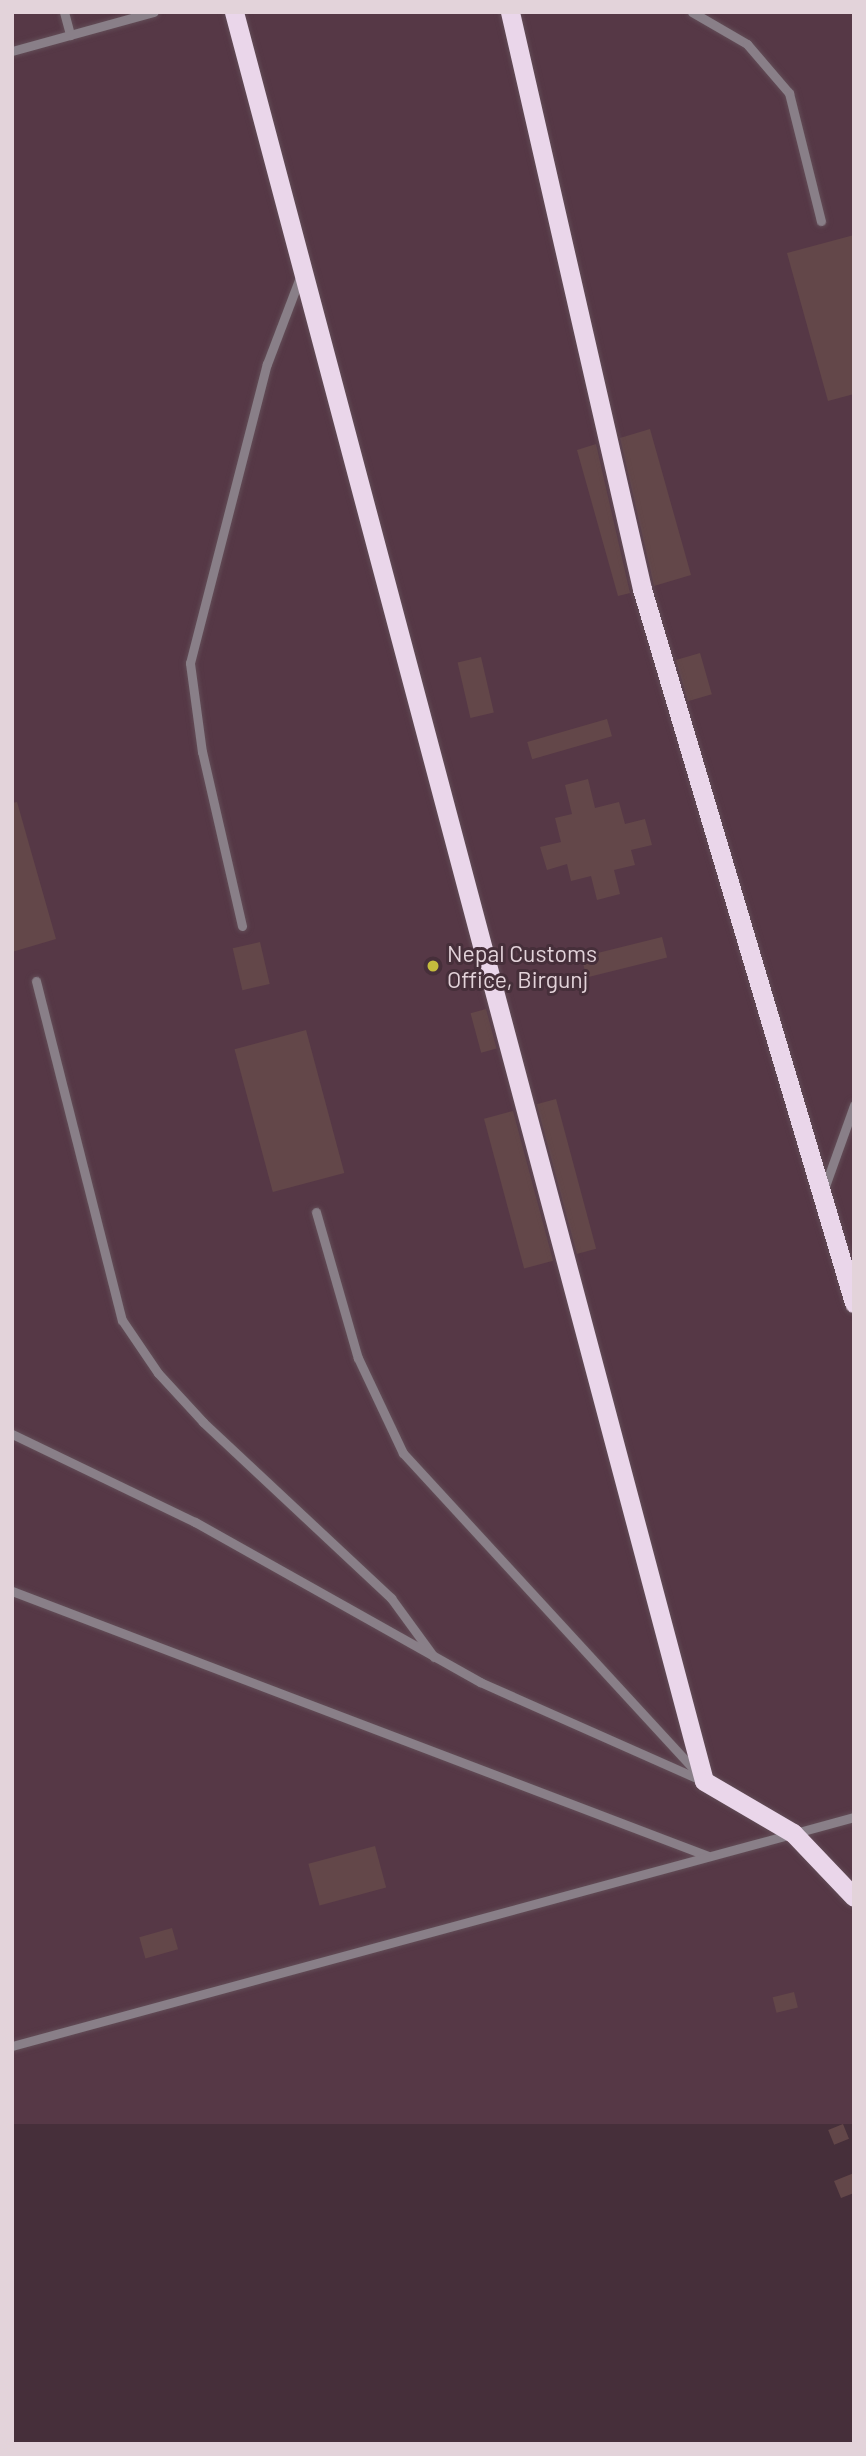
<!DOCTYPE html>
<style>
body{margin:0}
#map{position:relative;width:866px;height:2456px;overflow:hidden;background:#462f3a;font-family:Barlow,sans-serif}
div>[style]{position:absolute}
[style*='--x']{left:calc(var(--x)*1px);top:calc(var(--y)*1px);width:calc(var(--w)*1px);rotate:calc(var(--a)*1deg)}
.built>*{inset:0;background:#563846;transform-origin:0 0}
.building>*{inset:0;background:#634749;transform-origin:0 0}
.roads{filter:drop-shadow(0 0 2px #624d57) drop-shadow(0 0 2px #624d57)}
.service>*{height:9px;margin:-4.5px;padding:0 4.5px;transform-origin:4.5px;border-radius:4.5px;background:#897f88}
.trunk>*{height:19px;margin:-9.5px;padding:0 9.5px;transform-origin:9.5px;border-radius:9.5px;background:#ead6ea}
.dots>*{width:19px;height:19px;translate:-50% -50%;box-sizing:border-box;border:4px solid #462f3a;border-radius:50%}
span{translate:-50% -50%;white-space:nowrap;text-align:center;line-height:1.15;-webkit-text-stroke:6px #462f3a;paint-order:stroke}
.poi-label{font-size:23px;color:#e3d3da}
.left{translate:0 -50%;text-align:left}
.frame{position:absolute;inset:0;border:14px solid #e3d3da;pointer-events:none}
</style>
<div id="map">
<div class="built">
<div style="left:12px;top:12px;width:842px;height:2112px"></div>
</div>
<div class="building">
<div style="clip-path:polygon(854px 235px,854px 394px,828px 401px,787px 253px)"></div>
<div style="clip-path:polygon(650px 429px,691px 575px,654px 586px,620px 438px)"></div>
<div style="clip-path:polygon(596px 444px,630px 593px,618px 596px,577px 450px)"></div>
<div style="left:700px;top:653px;width:43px;height:25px;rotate:74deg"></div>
<div style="left:481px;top:657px;width:57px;height:24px;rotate:77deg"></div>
<div style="left:607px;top:719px;width:18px;height:83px;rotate:74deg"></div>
<div style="clip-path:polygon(588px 779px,595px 808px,619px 802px,625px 824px,645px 819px,652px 845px,631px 850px,635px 865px,614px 870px,620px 894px,597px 900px,591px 876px,571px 881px,567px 864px,547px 870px,540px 847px,561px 842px,555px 818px,572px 814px,565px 785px)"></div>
<div style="clip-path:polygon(17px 802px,56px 939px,12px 952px,12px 803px)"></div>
<div style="left:662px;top:937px;width:21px;height:83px;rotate:76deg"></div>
<div style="left:260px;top:942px;width:43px;height:28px;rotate:77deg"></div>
<div style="left:486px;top:1009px;width:41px;height:16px;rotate:75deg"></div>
<div style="left:306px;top:1030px;width:148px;height:74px;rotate:75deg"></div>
<div style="left:556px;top:1099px;width:155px;height:20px;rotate:75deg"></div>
<div style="left:513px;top:1111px;width:155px;height:30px;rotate:75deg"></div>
<div style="left:375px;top:1846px;width:43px;height:69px;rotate:75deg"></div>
<div style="left:172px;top:1928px;width:22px;height:34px;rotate:74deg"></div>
<div style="left:794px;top:1992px;width:16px;height:22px;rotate:76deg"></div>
<div style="left:843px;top:2124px;width:16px;height:16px;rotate:68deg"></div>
<div style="clip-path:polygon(854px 2173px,854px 2193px,841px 2198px,834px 2181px)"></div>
</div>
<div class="roads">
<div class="service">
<div style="--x:64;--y:12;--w:24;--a:75"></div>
<div style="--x:692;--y:12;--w:64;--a:30.2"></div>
<div style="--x:747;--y:44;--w:65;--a:49.4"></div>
<div style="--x:789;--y:93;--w:132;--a:76"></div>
<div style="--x:12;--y:51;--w:147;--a:-15.4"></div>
<div style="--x:242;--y:926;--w:179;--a:-102.9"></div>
<div style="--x:202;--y:752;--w:90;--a:-97.7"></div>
<div style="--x:190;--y:663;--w:309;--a:-75.6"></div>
<div style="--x:267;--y:364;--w:93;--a:-69.2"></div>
<div style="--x:36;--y:981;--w:350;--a:75.8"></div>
<div style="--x:122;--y:1320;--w:64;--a:55.8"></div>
<div style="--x:158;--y:1373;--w:67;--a:47.4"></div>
<div style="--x:203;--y:1422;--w:258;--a:43.1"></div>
<div style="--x:391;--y:1598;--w:73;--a:53.9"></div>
<div style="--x:824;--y:1189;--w:89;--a:-70.3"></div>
<div style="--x:316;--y:1212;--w:152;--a:74"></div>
<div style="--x:358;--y:1358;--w:105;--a:64.7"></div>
<div style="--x:403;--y:1453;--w:436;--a:47.4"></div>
<div style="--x:12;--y:1434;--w:203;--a:25.7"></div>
<div style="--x:195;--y:1522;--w:327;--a:29.3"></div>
<div style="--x:480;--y:1682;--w:242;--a:23.9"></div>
<div style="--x:12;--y:1591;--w:745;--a:20.84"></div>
<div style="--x:12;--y:2046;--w:873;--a:-15.21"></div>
</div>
<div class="trunk">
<div style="--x:234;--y:12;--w:1830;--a:75.12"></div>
<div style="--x:704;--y:1781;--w:103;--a:30.3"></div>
<div style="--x:793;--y:1833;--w:88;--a:46.4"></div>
<div style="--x:510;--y:12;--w:592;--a:77.11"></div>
<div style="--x:642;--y:589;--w:745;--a:73.46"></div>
</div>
</div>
<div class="dots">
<div style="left:433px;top:966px;background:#c5bc3d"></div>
</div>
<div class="poi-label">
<span class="left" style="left:447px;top:966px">Nepal Customs<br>Office, Birgunj</span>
</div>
<div class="frame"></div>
</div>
